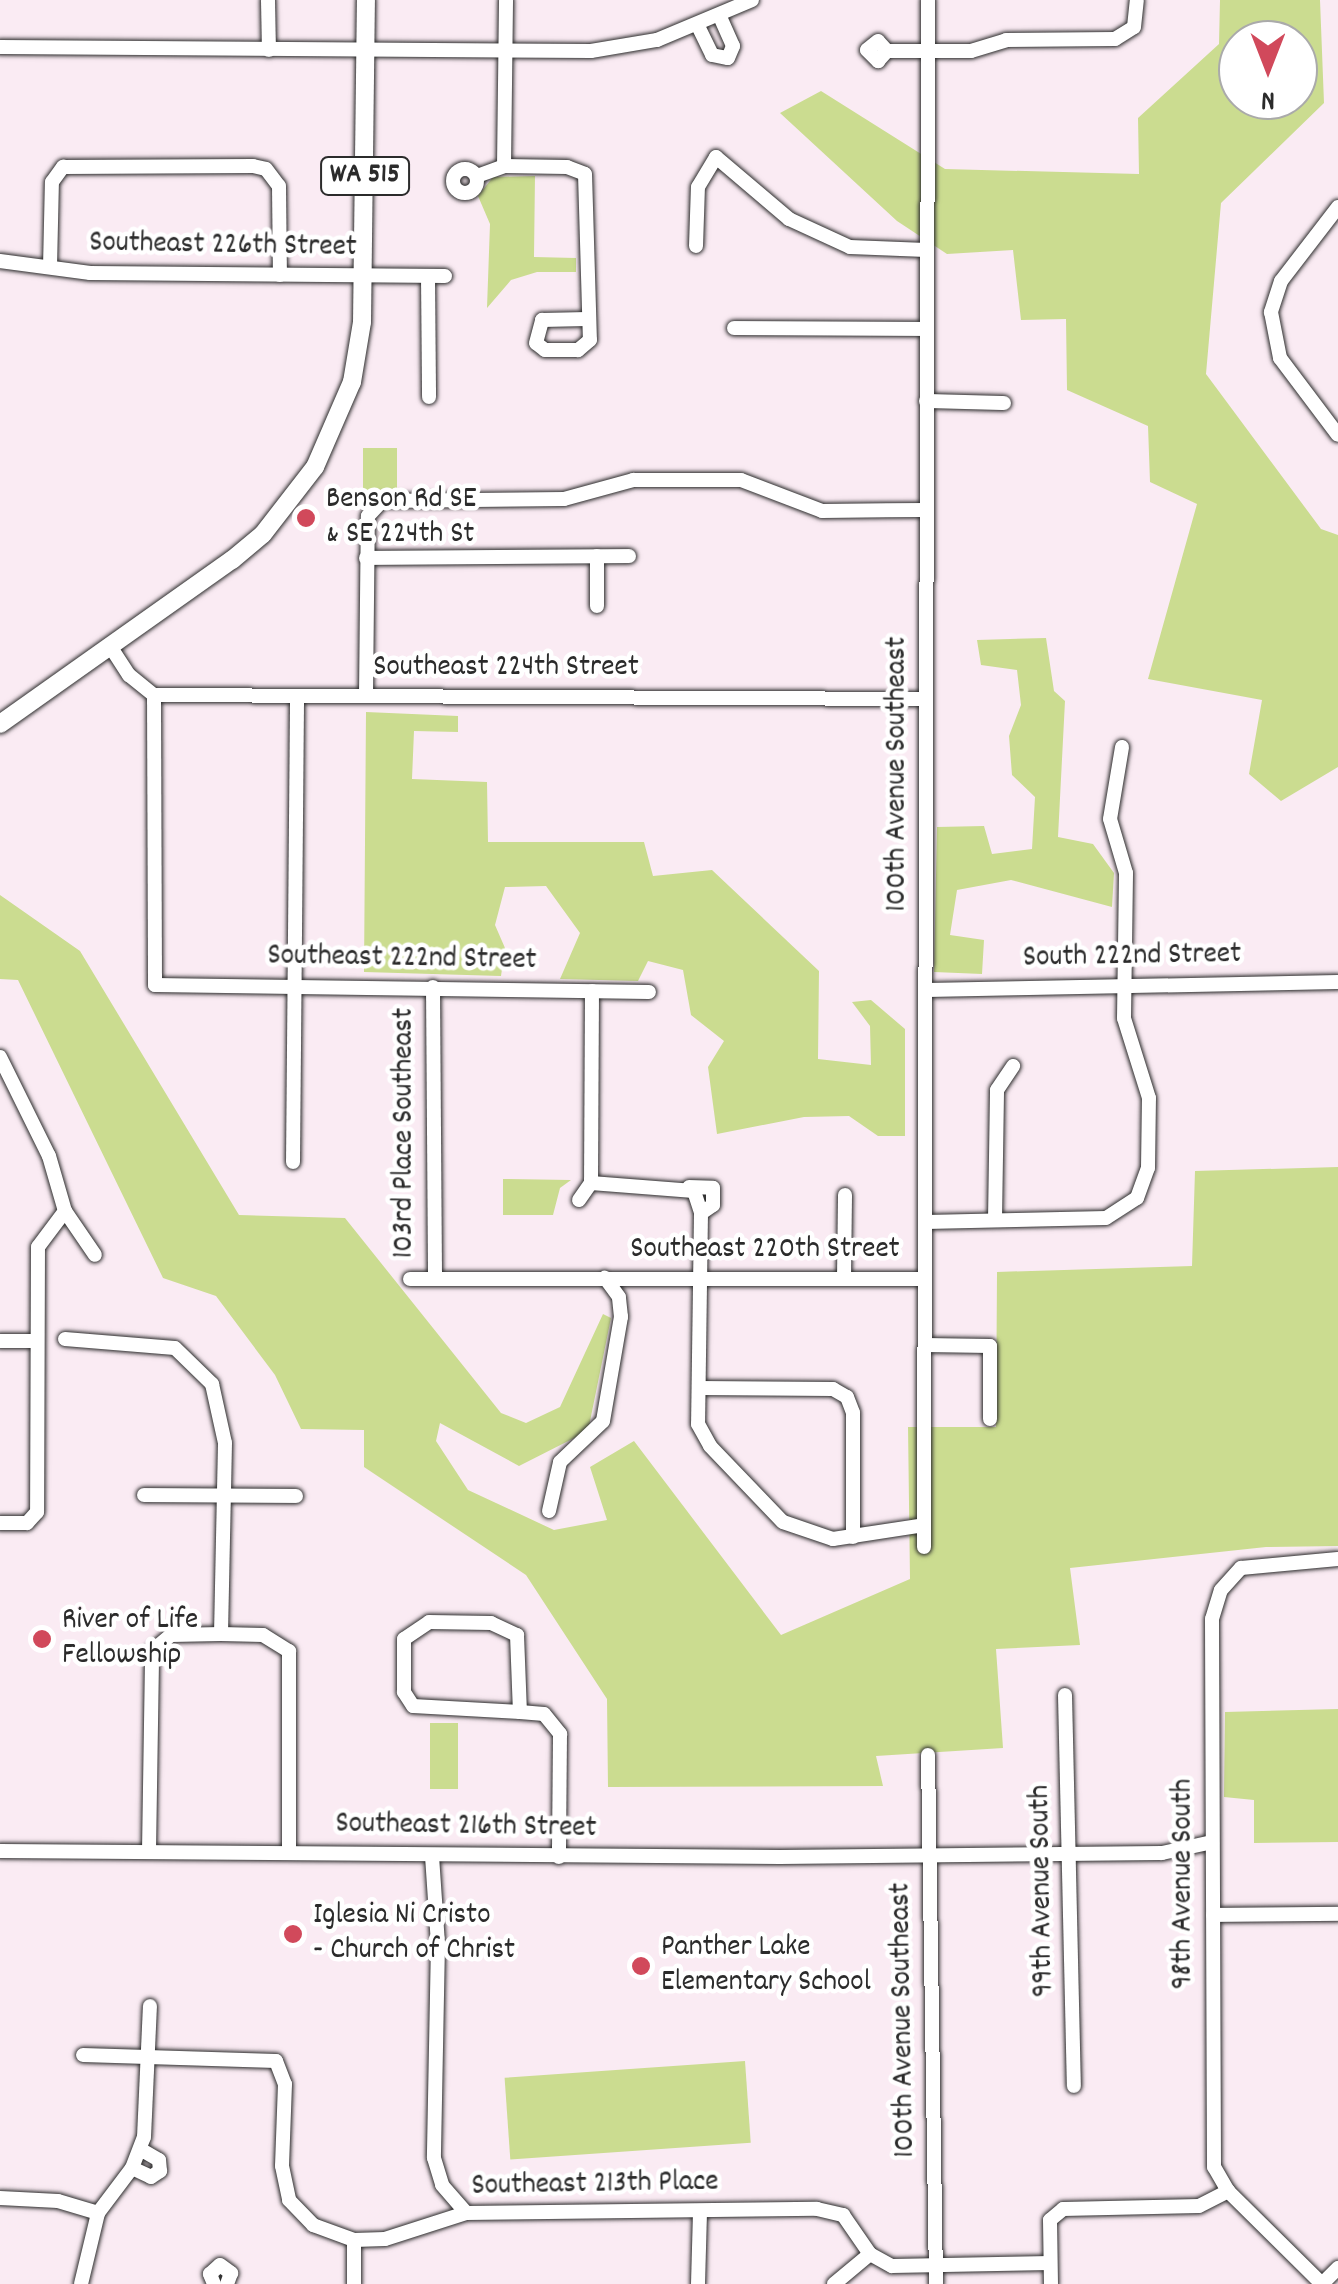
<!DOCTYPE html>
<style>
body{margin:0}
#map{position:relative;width:1338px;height:2284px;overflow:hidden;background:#faebf3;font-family:Dekko,sans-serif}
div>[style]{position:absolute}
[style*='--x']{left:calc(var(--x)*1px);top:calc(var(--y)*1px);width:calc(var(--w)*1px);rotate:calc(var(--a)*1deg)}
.green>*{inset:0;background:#cbdc90;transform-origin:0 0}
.roads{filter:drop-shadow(0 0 2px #2b2b2b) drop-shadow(0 0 2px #2b2b2b)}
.minor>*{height:14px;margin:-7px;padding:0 7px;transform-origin:7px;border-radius:7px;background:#fff}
.minor>.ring{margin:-7px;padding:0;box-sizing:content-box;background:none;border:14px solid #fff;border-radius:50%}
.major>*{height:18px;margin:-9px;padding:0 9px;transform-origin:9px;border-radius:9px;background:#fff}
.dots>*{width:28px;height:28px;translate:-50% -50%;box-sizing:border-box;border:5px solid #fff;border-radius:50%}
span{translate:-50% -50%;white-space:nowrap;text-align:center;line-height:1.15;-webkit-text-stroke:9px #fff;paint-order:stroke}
.shield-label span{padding:2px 8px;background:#fff;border:2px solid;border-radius:8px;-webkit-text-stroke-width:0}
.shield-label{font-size:28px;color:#2b2b2b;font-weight:700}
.street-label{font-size:30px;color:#2b2b2b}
.poi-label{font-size:30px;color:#2b2b2b}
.left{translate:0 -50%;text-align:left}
.north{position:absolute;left:1218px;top:20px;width:100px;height:100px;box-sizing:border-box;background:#fff;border:2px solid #aaa;border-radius:50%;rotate:180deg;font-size:28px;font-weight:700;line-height:40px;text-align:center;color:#2b2b2b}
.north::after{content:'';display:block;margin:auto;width:35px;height:45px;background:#d1495b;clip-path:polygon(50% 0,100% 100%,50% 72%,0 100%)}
</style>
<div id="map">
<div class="green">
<div style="clip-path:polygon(evenodd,1220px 0,1320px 0,1324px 103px,1221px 203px,1206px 374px,1321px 529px,1338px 535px,1338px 767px,1281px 801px,1249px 774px,1262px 700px,1148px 679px,1197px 504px,1150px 482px,1148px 426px,1067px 390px,1066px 319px,1021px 320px,1013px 250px,947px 254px,897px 221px,780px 113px,821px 91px,945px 169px,1139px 174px,1138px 118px,1219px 44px,1220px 0,1238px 40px,1298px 40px,1298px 100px,1238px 100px,1238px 40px)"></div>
<div style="clip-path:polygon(535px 176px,534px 257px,576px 258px,576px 272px,537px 272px,511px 280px,487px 308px,490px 224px,478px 196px,493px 177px)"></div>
<div style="left:363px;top:448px;width:34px;height:45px"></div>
<div style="clip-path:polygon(1046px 638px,1054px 691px,1065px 701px,1058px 837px,1093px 844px,1114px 873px,1112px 907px,1011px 880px,957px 890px,950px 935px,984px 940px,982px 974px,934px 972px,937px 827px,984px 826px,992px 854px,1032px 849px,1035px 797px,1012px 775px,1009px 736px,1021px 705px,1017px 670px,981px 665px,977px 640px)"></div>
<div style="clip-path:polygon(366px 712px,458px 716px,458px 732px,414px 731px,412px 779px,487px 782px,488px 842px,644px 842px,653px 876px,712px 870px,819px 971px,818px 1059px,871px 1065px,870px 1026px,852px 1002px,871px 1000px,905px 1029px,905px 1136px,878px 1136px,849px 1116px,804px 1117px,717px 1134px,708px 1067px,724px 1041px,691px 1015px,683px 970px,648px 961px,638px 981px,560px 979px,580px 933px,546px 886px,505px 887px,495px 925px,505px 948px,501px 976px,364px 972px)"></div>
<div style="clip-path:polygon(0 895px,80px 951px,239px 1215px,345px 1218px,501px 1413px,526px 1423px,560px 1407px,603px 1314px,611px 1318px,588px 1431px,519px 1466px,440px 1423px,436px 1441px,468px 1490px,554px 1530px,607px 1520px,590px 1467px,634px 1441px,781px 1635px,910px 1579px,908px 1427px,996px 1427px,997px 1272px,1192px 1266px,1195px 1171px,1338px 1167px,1338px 1546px,1266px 1547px,1070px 1568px,1080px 1645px,996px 1649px,1003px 1748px,876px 1756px,883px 1786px,608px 1787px,607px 1699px,526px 1575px,364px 1467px,364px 1430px,301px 1429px,275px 1375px,216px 1296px,163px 1278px,18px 980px,0 979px)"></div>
<div style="clip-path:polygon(503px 1179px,571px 1180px,560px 1188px,553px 1215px,503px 1215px)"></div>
<div style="clip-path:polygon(1338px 1709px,1338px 1842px,1254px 1843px,1254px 1800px,1224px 1797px,1225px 1712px)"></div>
<div style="left:430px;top:1723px;width:28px;height:66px"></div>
<div style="left:745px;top:2061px;width:82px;height:241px;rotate:86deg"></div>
</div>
<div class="roads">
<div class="minor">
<div style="--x:268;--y:0;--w:50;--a:88.9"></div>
<div style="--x:698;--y:26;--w:32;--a:64"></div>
<div style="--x:712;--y:55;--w:16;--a:11"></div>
<div style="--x:728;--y:58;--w:13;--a:-67"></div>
<div style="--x:733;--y:46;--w:32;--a:-114"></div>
<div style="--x:0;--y:47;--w:591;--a:0.39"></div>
<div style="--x:591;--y:51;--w:67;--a:-9.5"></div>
<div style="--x:657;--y:40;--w:103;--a:-22.8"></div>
<div style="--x:887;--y:51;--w:13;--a:-132"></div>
<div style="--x:878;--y:41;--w:14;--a:141"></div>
<div style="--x:867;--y:50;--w:16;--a:45"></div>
<div style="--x:878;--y:61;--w:13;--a:-48"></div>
<div style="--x:887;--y:51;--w:84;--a:0"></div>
<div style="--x:971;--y:51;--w:37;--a:-17"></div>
<div style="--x:1006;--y:40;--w:109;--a:-0.5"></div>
<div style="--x:1115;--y:39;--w:22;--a:-32"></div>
<div style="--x:1134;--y:27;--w:27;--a:-84"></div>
<div style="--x:504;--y:166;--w:166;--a:-89.3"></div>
<div class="ring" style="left:453px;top:169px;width:10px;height:10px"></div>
<div style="--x:477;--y:176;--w:29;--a:-20"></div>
<div style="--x:504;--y:166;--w:63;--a:0.9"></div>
<div style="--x:567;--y:167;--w:19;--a:21"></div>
<div style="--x:585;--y:174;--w:166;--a:88.3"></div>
<div style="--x:590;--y:340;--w:16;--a:140"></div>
<div style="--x:578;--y:350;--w:33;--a:180"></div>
<div style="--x:545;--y:350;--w:11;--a:-142"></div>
<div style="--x:536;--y:343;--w:24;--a:-75"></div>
<div style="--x:542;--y:320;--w:45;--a:-1.3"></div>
<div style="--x:1338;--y:207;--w:93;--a:127.6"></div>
<div style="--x:1281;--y:281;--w:33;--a:108"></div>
<div style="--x:1271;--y:312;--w:47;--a:78.9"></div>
<div style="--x:1280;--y:358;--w:96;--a:53"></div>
<div style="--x:696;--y:246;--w:59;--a:-88.1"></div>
<div style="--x:698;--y:187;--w:35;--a:-59"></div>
<div style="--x:716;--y:157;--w:96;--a:40.3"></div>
<div style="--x:789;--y:219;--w:67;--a:24.7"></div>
<div style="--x:850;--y:247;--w:76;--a:2.3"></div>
<div style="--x:0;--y:261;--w:91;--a:7.6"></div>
<div style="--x:90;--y:273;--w:355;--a:0.5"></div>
<div style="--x:50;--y:267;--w:85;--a:-88.7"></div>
<div style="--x:52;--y:182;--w:19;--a:-54"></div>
<div style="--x:63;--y:167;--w:190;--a:-0.3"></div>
<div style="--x:253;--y:166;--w:13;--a:13"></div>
<div style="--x:266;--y:169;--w:21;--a:53"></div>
<div style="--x:279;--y:186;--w:89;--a:89.4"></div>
<div style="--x:428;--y:276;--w:121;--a:89.5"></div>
<div style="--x:734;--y:328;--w:192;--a:0.3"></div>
<div style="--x:926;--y:401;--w:78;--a:1.5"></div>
<div style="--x:597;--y:556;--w:50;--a:90"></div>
<div style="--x:366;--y:558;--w:263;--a:-0.4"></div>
<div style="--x:110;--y:646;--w:35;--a:57"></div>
<div style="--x:129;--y:675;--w:32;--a:39"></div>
<div style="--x:154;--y:695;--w:771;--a:0.3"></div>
<div style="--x:154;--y:695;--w:290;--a:89.8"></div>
<div style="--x:155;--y:985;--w:494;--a:0.8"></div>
<div style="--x:366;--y:695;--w:179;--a:-89.4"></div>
<div style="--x:368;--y:516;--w:21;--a:-47"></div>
<div style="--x:382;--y:501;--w:182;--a:-0.6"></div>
<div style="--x:564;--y:499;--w:72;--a:-15.4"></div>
<div style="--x:633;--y:480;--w:108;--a:0"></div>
<div style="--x:741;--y:480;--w:87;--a:20.9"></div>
<div style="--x:822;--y:511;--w:104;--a:-0.6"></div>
<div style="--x:433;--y:987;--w:291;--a:89.6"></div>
<div style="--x:927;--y:990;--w:411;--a:-1.1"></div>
<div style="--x:0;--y:1057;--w:110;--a:63.7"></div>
<div style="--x:49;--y:1156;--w:57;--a:73.8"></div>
<div style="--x:65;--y:1211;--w:45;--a:126.9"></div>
<div style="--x:38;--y:1247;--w:265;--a:90.2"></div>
<div style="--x:37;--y:1512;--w:15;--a:132"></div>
<div style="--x:27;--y:1523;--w:27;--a:180"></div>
<div style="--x:293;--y:1162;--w:466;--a:-89.5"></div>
<div style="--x:591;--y:1183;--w:192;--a:-89.7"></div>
<div style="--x:689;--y:1187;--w:24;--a:2"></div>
<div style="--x:713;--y:1188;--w:17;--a:90"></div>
<div style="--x:713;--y:1205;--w:14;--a:146"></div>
<div style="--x:579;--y:1200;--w:21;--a:-55"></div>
<div style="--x:591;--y:1183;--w:103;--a:4.4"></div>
<div style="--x:694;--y:1191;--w:23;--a:72"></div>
<div style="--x:701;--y:1213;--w:211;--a:90.8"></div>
<div style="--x:698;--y:1424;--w:25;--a:61"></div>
<div style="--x:710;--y:1446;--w:105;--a:46.2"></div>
<div style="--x:783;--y:1522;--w:53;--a:18.8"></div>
<div style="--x:833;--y:1539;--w:92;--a:-8.7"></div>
<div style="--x:65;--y:1211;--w:53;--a:55.7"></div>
<div style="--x:995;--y:1220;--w:130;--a:-89.1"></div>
<div style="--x:997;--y:1090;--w:29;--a:-56"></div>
<div style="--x:926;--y:1222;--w:180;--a:-1.3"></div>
<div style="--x:1106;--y:1218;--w:37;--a:-33"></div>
<div style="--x:1137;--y:1198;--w:32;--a:-70"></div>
<div style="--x:1148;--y:1168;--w:70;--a:-89.2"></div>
<div style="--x:1149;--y:1098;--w:84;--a:-107.4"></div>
<div style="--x:1124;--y:1018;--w:145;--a:-89.2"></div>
<div style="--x:1126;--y:873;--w:56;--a:-106.5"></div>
<div style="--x:1110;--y:819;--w:73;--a:-80.5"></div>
<div style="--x:844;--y:1278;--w:83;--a:-89.3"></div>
<div style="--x:410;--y:1279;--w:515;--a:0"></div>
<div style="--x:65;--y:1339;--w:110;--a:4.7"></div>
<div style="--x:175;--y:1348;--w:52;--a:44.2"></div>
<div style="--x:212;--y:1384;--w:60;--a:77.6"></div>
<div style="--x:225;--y:1443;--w:191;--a:91.2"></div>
<div style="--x:0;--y:1341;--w:37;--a:0"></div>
<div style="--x:925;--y:1345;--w:65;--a:0.9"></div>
<div style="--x:990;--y:1346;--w:73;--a:90"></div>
<div style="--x:699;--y:1388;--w:134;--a:0.4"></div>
<div style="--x:833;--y:1389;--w:16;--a:30"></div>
<div style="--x:847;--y:1397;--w:17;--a:69"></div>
<div style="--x:853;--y:1413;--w:124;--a:90"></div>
<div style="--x:144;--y:1495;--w:152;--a:0.4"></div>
<div style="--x:549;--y:1511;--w:50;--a:-77.3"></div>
<div style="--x:560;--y:1462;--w:59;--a:-43.6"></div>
<div style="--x:603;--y:1421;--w:106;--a:-80.2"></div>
<div style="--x:621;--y:1317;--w:20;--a:-96"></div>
<div style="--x:619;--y:1297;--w:24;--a:-126"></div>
<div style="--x:924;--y:1547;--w:1547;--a:-89.85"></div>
<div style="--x:1065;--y:1695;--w:391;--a:88.7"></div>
<div style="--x:520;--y:1712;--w:107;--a:-176.8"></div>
<div style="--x:413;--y:1706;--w:17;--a:-123"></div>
<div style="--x:404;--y:1692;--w:53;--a:-90"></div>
<div style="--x:404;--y:1639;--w:30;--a:-34"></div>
<div style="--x:429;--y:1622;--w:62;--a:0.9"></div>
<div style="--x:491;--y:1623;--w:29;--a:25"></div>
<div style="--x:517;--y:1635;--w:77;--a:87.8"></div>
<div style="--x:520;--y:1712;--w:24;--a:5"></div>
<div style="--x:544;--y:1714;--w:26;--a:51"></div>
<div style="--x:560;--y:1734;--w:123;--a:90.5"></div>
<div style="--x:928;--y:1755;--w:529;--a:89.13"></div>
<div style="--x:0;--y:1851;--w:780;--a:0.44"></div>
<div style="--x:780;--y:1857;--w:382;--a:-0.6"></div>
<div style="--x:1162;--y:1853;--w:51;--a:-12.4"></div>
<div style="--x:149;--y:1851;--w:200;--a:-89.1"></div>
<div style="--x:152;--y:1651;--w:25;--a:-40"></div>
<div style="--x:171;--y:1635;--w:50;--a:-1.1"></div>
<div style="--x:221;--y:1634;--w:42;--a:1.4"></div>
<div style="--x:263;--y:1635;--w:31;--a:32"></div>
<div style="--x:289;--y:1651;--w:202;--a:90"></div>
<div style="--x:432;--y:1856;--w:87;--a:86.1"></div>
<div style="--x:438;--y:1943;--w:215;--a:91.1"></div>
<div style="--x:434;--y:2158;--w:28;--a:73"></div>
<div style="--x:442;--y:2185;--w:37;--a:49"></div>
<div style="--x:1213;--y:1915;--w:125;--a:-0.5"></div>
<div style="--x:83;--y:2055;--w:193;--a:1.8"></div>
<div style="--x:276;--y:2061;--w:25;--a:69"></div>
<div style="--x:285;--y:2084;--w:82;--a:92.1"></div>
<div style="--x:282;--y:2166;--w:35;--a:78"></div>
<div style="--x:289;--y:2200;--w:35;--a:46"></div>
<div style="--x:313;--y:2225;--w:44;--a:20.1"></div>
<div style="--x:354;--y:2240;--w:31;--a:-2"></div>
<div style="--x:385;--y:2239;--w:85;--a:-17.8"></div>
<div style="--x:466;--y:2213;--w:351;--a:-0.7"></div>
<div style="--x:817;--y:2209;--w:27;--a:13"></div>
<div style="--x:843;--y:2215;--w:47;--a:55.3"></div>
<div style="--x:870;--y:2254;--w:25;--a:29"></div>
<div style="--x:892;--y:2266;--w:158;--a:-1.1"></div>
<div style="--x:132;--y:2168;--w:21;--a:25"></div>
<div style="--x:151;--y:2177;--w:11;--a:-34"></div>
<div style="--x:160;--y:2171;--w:11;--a:-95"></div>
<div style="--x:159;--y:2160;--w:22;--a:-150"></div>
<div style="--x:0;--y:2198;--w:58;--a:3"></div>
<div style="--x:58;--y:2201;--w:42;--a:16.7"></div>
<div style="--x:354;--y:2240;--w:44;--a:90"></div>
<div style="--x:81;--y:2284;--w:73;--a:-76.5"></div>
<div style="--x:98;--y:2213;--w:56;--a:-52.9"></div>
<div style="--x:132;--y:2168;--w:33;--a:-69"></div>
<div style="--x:144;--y:2137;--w:131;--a:-87.4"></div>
<div style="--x:214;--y:2284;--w:11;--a:-112"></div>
<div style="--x:210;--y:2274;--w:13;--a:-42"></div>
<div style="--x:220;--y:2265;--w:14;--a:36"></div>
<div style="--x:231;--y:2273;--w:12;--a:110"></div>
<div style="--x:698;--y:2284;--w:72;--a:-88.4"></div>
<div style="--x:834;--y:2284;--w:47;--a:-39.8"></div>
<div style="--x:1051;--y:2284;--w:64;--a:-90.9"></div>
<div style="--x:1050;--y:2220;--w:17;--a:-40"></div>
<div style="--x:1063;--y:2209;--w:136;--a:-1.3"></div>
<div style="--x:1199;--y:2206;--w:33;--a:-27"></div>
<div style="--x:1322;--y:2284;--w:132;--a:-135.3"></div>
<div style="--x:1228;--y:2191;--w:28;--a:-120"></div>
<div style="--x:1214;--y:2167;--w:548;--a:-90.21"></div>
<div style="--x:1212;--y:1619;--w:30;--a:-73"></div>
<div style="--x:1221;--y:1590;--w:30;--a:-48"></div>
<div style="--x:1241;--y:1568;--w:97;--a:-5.3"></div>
<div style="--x:1322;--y:2284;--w:23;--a:-45"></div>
</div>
<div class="major">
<div style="--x:0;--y:724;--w:284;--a:-35.3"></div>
<div style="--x:232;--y:560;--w:40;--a:-40"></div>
<div style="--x:263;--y:534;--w:85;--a:-52.2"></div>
<div style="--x:315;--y:467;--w:93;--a:-66.5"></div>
<div style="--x:352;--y:382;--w:61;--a:-80.5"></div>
<div style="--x:362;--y:322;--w:322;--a:-89.3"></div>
</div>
</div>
<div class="dots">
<div style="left:306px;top:518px;background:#d1495b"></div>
<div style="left:42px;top:1639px;background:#d1495b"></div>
<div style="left:293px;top:1934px;background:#d1495b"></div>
<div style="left:641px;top:1966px;background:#d1495b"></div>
</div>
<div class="shield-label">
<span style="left:365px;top:176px">WA 515</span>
</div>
<div class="street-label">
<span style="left:223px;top:247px;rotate:1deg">Southeast 226th Street</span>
<span style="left:506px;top:669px">Southeast 224th Street</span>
<span style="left:899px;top:774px;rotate:-90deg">100th Avenue Southeast</span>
<span style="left:1132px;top:958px;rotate:-1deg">South 222nd Street</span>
<span style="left:402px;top:960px;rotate:1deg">Southeast 222nd Street</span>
<span style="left:406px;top:1133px;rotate:-90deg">103rd Place Southeast</span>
<span style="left:765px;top:1251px">Southeast 220th Street</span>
<span style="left:466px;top:1828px;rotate:1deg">Southeast 216th Street</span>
<span style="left:1185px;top:1884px;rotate:-90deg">98th Avenue South</span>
<span style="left:1044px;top:1891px;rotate:-91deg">99th Avenue South</span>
<span style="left:905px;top:2020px;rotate:-91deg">100th Avenue Southeast</span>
<span style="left:595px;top:2186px;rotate:-1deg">Southeast 213th Place</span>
</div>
<div class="poi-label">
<span class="left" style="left:326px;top:518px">Benson Rd SE<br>&amp; SE 224th St</span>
<span class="left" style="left:62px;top:1639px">River of Life<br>Fellowship</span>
<span class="left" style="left:313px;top:1934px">Iglesia Ni Cristo<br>- Church of Christ</span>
<span class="left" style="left:661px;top:1966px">Panther Lake<br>Elementary School</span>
</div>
<div class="north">N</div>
</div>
